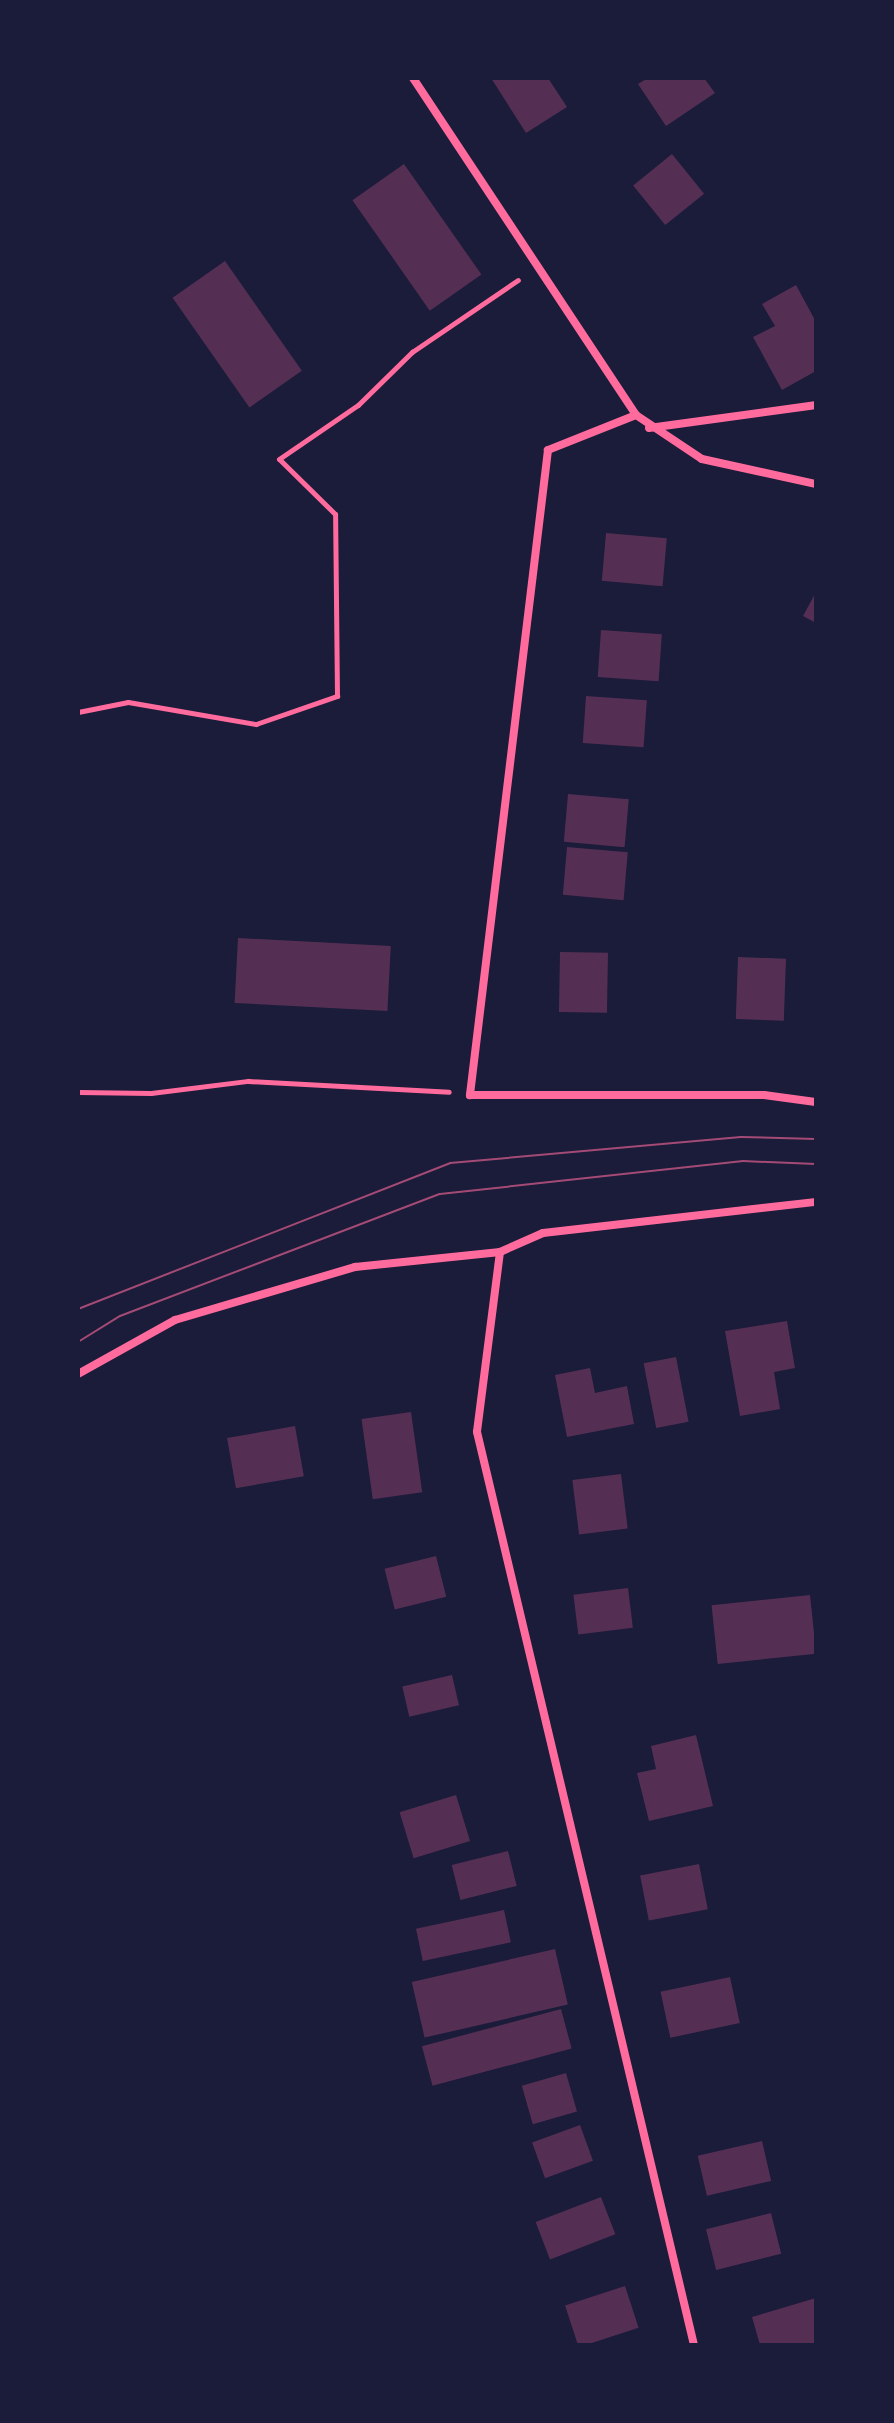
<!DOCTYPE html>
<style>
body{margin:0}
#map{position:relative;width:894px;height:2423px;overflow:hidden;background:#1b1b3a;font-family:"Golos Text",sans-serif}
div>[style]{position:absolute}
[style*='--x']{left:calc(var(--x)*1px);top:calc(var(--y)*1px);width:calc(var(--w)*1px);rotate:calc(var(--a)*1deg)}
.building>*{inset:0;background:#542f53;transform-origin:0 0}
.path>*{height:5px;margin:-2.5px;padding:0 2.5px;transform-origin:2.5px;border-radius:2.5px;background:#ff6b9d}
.minor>*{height:8px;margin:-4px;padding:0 4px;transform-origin:4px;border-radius:4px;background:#ff6b9d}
.tram>*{height:2px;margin:-1px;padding:0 1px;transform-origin:1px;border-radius:1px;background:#a44b75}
span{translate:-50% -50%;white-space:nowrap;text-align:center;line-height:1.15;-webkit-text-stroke:8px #1b1b3a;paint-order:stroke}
.frame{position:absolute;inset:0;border:80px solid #1b1b3a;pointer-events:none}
</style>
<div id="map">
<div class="building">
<div style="clip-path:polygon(491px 78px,548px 78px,567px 107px,526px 133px)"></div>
<div style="clip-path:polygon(648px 78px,704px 78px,715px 93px,666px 126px,638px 84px)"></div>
<div style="left:672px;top:154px;width:51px;height:50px;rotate:51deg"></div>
<div style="left:404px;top:164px;width:135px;height:63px;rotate:55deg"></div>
<div style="left:225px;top:261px;width:134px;height:64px;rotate:55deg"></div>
<div style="clip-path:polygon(796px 285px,816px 322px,816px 371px,782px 390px,753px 337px,775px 326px,762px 304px)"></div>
<div style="left:606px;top:533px;width:61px;height:48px;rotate:5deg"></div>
<div style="clip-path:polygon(816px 592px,816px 623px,803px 616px)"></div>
<div style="left:601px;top:630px;width:61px;height:47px;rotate:4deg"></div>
<div style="left:586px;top:696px;width:61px;height:47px;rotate:4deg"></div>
<div style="left:568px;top:794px;width:61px;height:48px;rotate:5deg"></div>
<div style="left:567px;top:847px;width:61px;height:48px;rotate:5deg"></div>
<div style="left:238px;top:938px;width:153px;height:65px;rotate:3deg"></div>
<div style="left:560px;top:952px;width:48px;height:60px;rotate:1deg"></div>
<div style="left:738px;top:957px;width:48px;height:62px;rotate:2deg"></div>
<div style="clip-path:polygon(787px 1321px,795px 1368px,774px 1372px,780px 1409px,740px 1416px,725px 1331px)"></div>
<div style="left:676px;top:1357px;width:66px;height:33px;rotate:79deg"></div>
<div style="clip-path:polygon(590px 1368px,595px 1393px,627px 1386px,634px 1424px,567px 1437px,555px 1375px)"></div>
<div style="left:411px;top:1412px;width:81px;height:50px;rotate:82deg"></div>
<div style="left:295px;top:1426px;width:51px;height:69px;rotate:80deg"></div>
<div style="left:621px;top:1474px;width:55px;height:49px;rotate:83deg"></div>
<div style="left:436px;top:1556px;width:42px;height:53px;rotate:76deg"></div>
<div style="left:628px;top:1588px;width:40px;height:55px;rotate:83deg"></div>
<div style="left:810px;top:1595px;width:59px;height:99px;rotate:84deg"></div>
<div style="left:452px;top:1675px;width:31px;height:51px;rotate:77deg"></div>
<div style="clip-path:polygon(696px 1735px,713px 1806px,649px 1821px,637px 1773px,656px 1769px,651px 1746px)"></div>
<div style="left:456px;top:1795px;width:48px;height:59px;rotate:73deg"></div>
<div style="left:508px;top:1851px;width:36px;height:58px;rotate:76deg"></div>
<div style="left:699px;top:1864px;width:46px;height:60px;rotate:79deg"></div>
<div style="left:504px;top:1910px;width:33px;height:90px;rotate:78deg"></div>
<div style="left:555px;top:1949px;width:57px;height:147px;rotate:77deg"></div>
<div style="left:730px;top:1977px;width:47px;height:71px;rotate:78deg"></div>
<div style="left:561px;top:2009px;width:41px;height:144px;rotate:75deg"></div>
<div style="left:566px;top:2073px;width:40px;height:46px;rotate:74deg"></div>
<div style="left:580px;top:2125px;width:38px;height:51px;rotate:70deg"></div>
<div style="left:762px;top:2141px;width:41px;height:66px;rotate:77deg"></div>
<div style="left:601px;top:2197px;width:40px;height:70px;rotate:69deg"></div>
<div style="left:771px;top:2213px;width:42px;height:67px;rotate:76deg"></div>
<div style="left:625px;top:2286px;width:44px;height:63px;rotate:72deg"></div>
<div style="clip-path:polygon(816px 2298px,816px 2345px,760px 2345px,752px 2317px)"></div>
</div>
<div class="path">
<div style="--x:78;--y:712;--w:51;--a:-11.3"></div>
<div style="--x:128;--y:702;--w:130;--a:9.8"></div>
<div style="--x:256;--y:724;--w:86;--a:-19.1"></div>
<div style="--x:337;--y:696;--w:182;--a:-90.6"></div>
<div style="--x:335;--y:514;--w:78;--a:-135.5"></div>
<div style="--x:279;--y:459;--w:96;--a:-34.4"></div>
<div style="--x:358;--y:405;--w:76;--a:-44.5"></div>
<div style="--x:412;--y:352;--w:128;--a:-34.2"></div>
<div style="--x:78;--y:1092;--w:73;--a:0.8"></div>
<div style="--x:151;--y:1093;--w:98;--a:-7.1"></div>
<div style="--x:248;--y:1081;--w:201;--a:3.1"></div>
</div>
<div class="minor">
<div style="--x:413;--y:78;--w:404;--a:56.5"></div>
<div style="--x:636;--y:415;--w:95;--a:158.3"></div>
<div style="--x:548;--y:450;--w:650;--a:96.9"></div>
<div style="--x:470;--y:1095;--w:294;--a:0"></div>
<div style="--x:764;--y:1095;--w:52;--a:7.7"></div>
<div style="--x:636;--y:415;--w:79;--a:33.7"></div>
<div style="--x:702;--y:459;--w:117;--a:12.4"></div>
<div style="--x:649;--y:428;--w:169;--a:-7.8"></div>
<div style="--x:500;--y:1252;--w:181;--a:97.3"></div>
<div style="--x:477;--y:1432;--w:938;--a:76.63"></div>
<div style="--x:78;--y:1374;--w:111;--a:-29.1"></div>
<div style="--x:175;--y:1320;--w:188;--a:-16.4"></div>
<div style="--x:355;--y:1267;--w:146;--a:-5.9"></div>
<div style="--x:500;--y:1252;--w:47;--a:-23.8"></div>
<div style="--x:543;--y:1233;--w:275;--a:-6.5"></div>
</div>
<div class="tram">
<div style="--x:78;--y:1309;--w:400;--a:-21.4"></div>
<div style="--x:450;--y:1163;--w:292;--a:-5.1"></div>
<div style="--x:741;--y:1137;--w:75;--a:1.5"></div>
<div style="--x:78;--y:1342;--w:49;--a:-31.8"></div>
<div style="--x:120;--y:1316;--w:342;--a:-20.9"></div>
<div style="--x:440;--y:1194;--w:305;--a:-6.2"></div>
<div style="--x:743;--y:1161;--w:73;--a:2.4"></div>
</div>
<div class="frame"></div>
</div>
